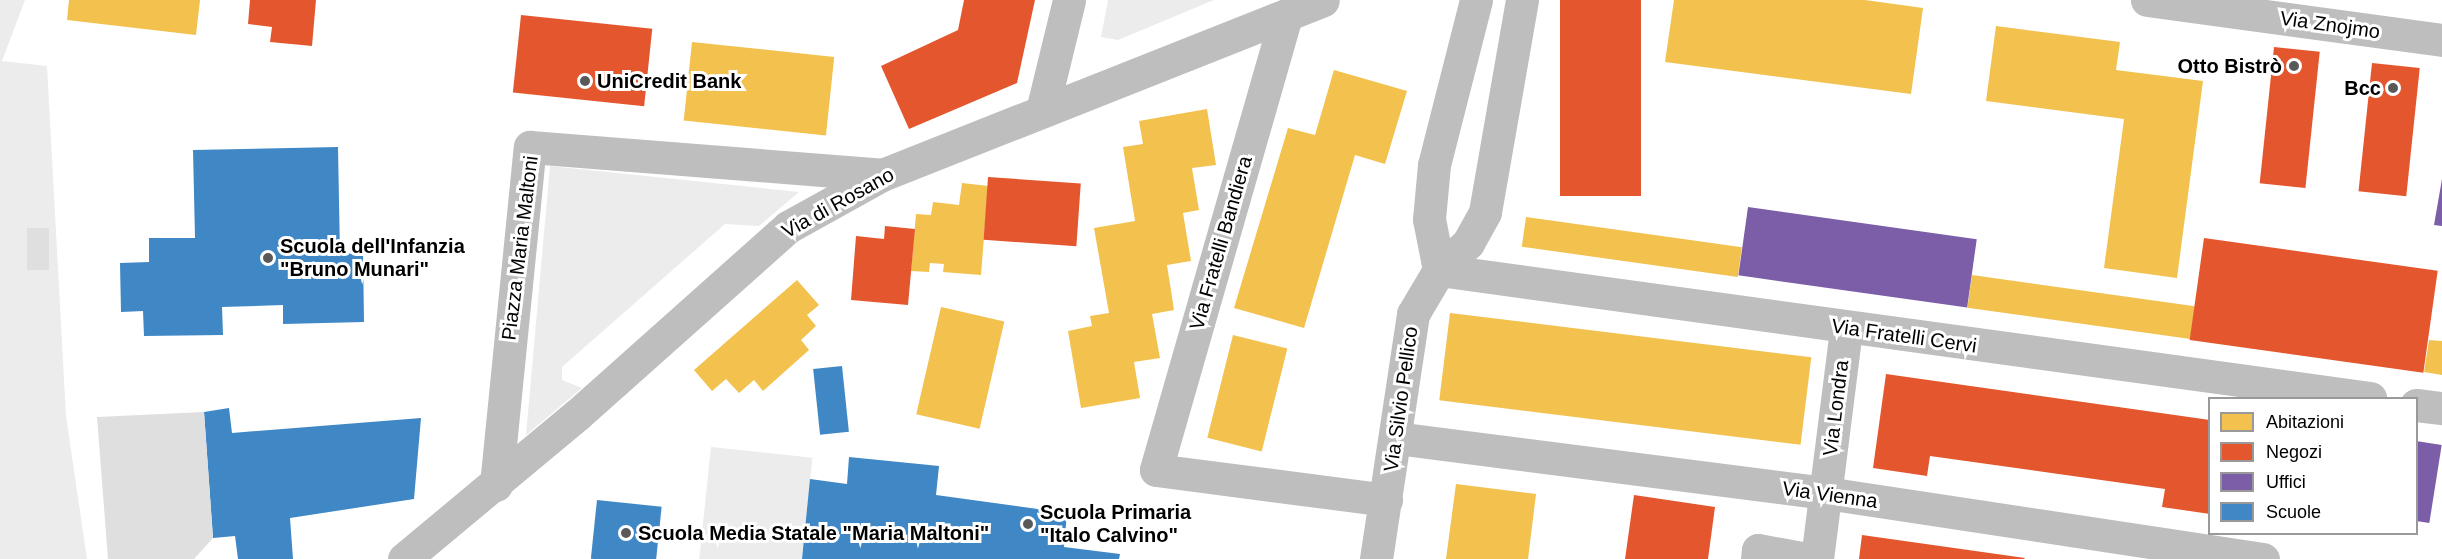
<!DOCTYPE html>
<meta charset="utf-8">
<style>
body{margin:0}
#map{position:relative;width:2442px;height:559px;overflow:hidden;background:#fff;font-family:Helvetica,sans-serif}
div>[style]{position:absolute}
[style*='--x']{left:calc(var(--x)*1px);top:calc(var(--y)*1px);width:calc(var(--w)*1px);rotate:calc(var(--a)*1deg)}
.green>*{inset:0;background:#ececec;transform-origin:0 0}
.homes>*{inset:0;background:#f2c14e;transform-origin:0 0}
.shops>*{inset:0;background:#e4572e;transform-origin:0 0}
.offices>*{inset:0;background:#7b5ea7;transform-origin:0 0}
.schools>*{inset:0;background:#3f88c5;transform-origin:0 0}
.building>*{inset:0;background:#dfdfdf;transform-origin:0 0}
.minor>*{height:33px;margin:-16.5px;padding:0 16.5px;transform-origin:16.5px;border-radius:16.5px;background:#bebebe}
.dots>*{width:16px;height:16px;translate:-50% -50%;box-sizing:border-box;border:3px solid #fff;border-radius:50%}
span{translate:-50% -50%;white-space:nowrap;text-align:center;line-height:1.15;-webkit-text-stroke:6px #fff;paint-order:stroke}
.street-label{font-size:20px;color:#000}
.poi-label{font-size:20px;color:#000;font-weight:700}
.right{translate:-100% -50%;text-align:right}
.left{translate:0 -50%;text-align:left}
.legend{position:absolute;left:2208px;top:397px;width:210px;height:138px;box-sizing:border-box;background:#fff;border:2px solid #999;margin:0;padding:8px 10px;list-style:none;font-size:18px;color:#000}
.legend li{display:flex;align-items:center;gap:12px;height:30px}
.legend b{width:30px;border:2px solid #999}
</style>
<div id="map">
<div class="green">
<div style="clip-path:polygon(0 0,25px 0,2px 61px,47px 66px,66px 416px,87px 559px,0 559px)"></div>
<div style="clip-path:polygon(1108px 0,1214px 0,1118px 40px,1101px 37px)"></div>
<div style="clip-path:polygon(550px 166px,799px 192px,759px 226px,725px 224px,562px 367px,562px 380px,582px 388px,526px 435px)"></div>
<div style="left:711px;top:447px;width:102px;height:113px;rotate:6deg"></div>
</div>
<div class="homes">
<div style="clip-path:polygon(69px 0,200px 0,196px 35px,67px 20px)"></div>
<div style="clip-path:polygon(1674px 0,1865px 0,1923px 8px,1911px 94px,1665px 62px)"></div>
<div style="clip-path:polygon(1996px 26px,2120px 42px,2116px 70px,2203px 81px,2177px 278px,2104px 268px,2124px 119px,1986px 101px)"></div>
<div style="left:692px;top:42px;width:143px;height:79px;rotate:6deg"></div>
<div style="clip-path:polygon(1334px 70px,1407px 91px,1385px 164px,1355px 155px,1304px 328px,1234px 308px,1288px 128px,1315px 135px)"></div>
<div style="clip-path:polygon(1207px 109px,1216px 165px,1192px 168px,1199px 210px,1183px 213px,1191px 261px,1167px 265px,1174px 310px,1152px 314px,1160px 358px,1134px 362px,1140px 398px,1081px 408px,1068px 331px,1092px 326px,1090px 316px,1109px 313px,1094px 228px,1135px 221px,1123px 147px,1143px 144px,1139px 121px)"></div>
<div style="clip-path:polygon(962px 183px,988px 186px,981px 275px,943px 272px,944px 264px,930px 263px,929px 272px,911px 271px,916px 214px,931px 215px,933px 202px,959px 205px)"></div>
<div style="left:1526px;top:217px;width:218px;height:30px;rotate:8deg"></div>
<div style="left:1972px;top:275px;width:225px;height:33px;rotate:8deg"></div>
<div style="clip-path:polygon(797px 280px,819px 305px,807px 315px,816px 326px,801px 340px,809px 350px,763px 391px,754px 380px,739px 393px,726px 379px,712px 391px,694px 370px)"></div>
<div style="left:941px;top:307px;width:65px;height:110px;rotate:13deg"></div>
<div style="left:1450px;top:313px;width:364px;height:88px;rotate:7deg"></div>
<div style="left:1233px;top:335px;width:56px;height:106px;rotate:14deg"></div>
<div style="clip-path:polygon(2429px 340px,2442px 341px,2442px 375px,2424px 372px)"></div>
<div style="clip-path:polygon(1456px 484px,1536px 494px,1528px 559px,1446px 559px)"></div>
</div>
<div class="shops">
<div style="clip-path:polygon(250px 0,316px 0,312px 46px,270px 42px,272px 27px,248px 24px)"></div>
<div style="clip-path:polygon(964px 0,1035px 0,1017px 83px,909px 129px,881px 66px,958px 30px)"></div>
<div style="left:1560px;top:0;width:81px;height:196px"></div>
<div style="left:521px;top:15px;width:132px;height:78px;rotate:6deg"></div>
<div style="left:2274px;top:47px;width:46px;height:137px;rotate:6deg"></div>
<div style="left:2372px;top:63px;width:48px;height:129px;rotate:6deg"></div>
<div style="left:988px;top:177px;width:93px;height:63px;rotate:4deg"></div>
<div style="clip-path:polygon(885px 226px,915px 229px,908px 305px,851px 300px,856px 236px,884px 239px)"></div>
<div style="left:2204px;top:238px;width:236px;height:103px;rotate:8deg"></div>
<div style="clip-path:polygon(1886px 374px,2210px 420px,2210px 514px,2162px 507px,2165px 489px,1930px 456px,1927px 476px,1873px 468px)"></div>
<div style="clip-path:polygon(1634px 495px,1715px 507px,1708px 559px,1625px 559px)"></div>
<div style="clip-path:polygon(1862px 535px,2025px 558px,2024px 559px,1859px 559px)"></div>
</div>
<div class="offices">
<div style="clip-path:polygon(2442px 179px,2442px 226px,2434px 225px)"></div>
<div style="left:1748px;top:207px;width:231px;height:69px;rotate:8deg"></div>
<div style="left:2416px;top:441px;width:26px;height:79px;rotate:9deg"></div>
</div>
<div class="schools">
<div style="clip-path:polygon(338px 147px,340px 254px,363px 253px,364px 322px,283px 324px,283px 305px,222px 307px,223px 335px,144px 336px,143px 311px,121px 312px,120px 263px,149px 262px,149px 238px,195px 238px,193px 150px)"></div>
<div style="left:842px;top:366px;width:66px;height:29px;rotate:84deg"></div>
<div style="clip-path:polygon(229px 408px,232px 433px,421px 418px,414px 499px,290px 518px,293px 559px,238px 559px,235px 536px,213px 538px,204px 412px)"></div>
<div style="clip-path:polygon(849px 457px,939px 466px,936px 495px,1067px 513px,1064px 547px,1120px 554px,1119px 559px,802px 559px,810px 479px,847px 484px)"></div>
<div style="left:597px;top:500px;width:65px;height:59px;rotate:6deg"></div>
</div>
<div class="building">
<div style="left:27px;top:228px;width:22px;height:42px"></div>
<div style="clip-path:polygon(204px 412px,213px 538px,194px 559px,108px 559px,97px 417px)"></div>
</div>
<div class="minor">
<div style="--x:2147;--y:0;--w:298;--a:7.7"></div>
<div style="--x:1286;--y:16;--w:472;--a:106"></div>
<div style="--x:1156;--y:470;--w:232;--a:7.4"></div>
<div style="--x:1042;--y:111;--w:114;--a:-76.3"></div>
<div style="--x:1439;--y:270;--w:940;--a:7.83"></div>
<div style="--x:1439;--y:270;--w:52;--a:-101.1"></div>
<div style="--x:1429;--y:219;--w:54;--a:-84.7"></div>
<div style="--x:1434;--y:165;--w:170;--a:-75.7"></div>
<div style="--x:2416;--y:405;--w:26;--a:7"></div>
<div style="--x:1396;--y:438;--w:434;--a:7.3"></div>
<div style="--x:1826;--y:493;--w:442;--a:8.6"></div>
<div style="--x:496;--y:485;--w:340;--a:-84.3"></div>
<div style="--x:530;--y:147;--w:353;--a:4.5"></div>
<div style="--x:404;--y:559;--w:225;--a:-39.8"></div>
<div style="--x:577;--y:415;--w:283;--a:-41.7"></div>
<div style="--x:788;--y:227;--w:107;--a:-29"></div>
<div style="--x:882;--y:175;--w:474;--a:-21.6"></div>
<div style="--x:1376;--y:559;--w:248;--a:-81.4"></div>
<div style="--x:1413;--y:314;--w:51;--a:-59.4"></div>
<div style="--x:1439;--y:270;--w:40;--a:-43"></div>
<div style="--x:1468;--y:243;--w:35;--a:-61"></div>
<div style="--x:1485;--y:212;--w:215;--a:-80.1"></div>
<div style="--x:1757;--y:559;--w:9;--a:-84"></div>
<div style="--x:1758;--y:550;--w:50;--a:10.4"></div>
<div style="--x:1817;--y:559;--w:233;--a:-82.8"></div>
</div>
<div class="dots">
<div style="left:2294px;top:66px;background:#595959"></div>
<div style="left:585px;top:81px;background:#595959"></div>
<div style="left:2393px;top:88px;background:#595959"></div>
<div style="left:268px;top:258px;background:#595959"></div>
<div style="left:1028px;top:524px;background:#595959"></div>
<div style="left:626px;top:533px;background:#595959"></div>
</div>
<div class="street-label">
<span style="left:2330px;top:25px;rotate:8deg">Via Znojmo</span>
<span style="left:838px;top:203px;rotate:-29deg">Via di Rosano</span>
<span style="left:1221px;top:243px;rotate:-74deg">Via Fratelli Bandiera</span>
<span style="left:520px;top:248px;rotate:-83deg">Piazza Maria Maltoni</span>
<span style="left:1904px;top:336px;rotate:8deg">Via Fratelli Cervi</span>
<span style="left:1401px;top:399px;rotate:-82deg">Via Silvio Pellico</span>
<span style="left:1836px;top:408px;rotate:-83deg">Via Londra</span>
<span style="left:1830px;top:495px;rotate:8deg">Via Vienna</span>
</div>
<div class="poi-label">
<span class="right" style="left:2282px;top:66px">Otto Bistrò</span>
<span class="left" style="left:597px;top:81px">UniCredit Bank</span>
<span class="right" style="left:2381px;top:88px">Bcc</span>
<span class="left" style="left:280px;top:258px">Scuola dell'Infanzia<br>"Bruno Munari"</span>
<span class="left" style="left:1040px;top:524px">Scuola Primaria<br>"Italo Calvino"</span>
<span class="left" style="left:638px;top:533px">Scuola Media Statale "Maria Maltoni"</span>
</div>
<ul class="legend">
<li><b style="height:16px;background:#f2c14e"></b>Abitazioni</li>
<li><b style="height:16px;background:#e4572e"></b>Negozi</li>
<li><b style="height:16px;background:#7b5ea7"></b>Uffici</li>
<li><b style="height:16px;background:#3f88c5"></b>Scuole</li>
</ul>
</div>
